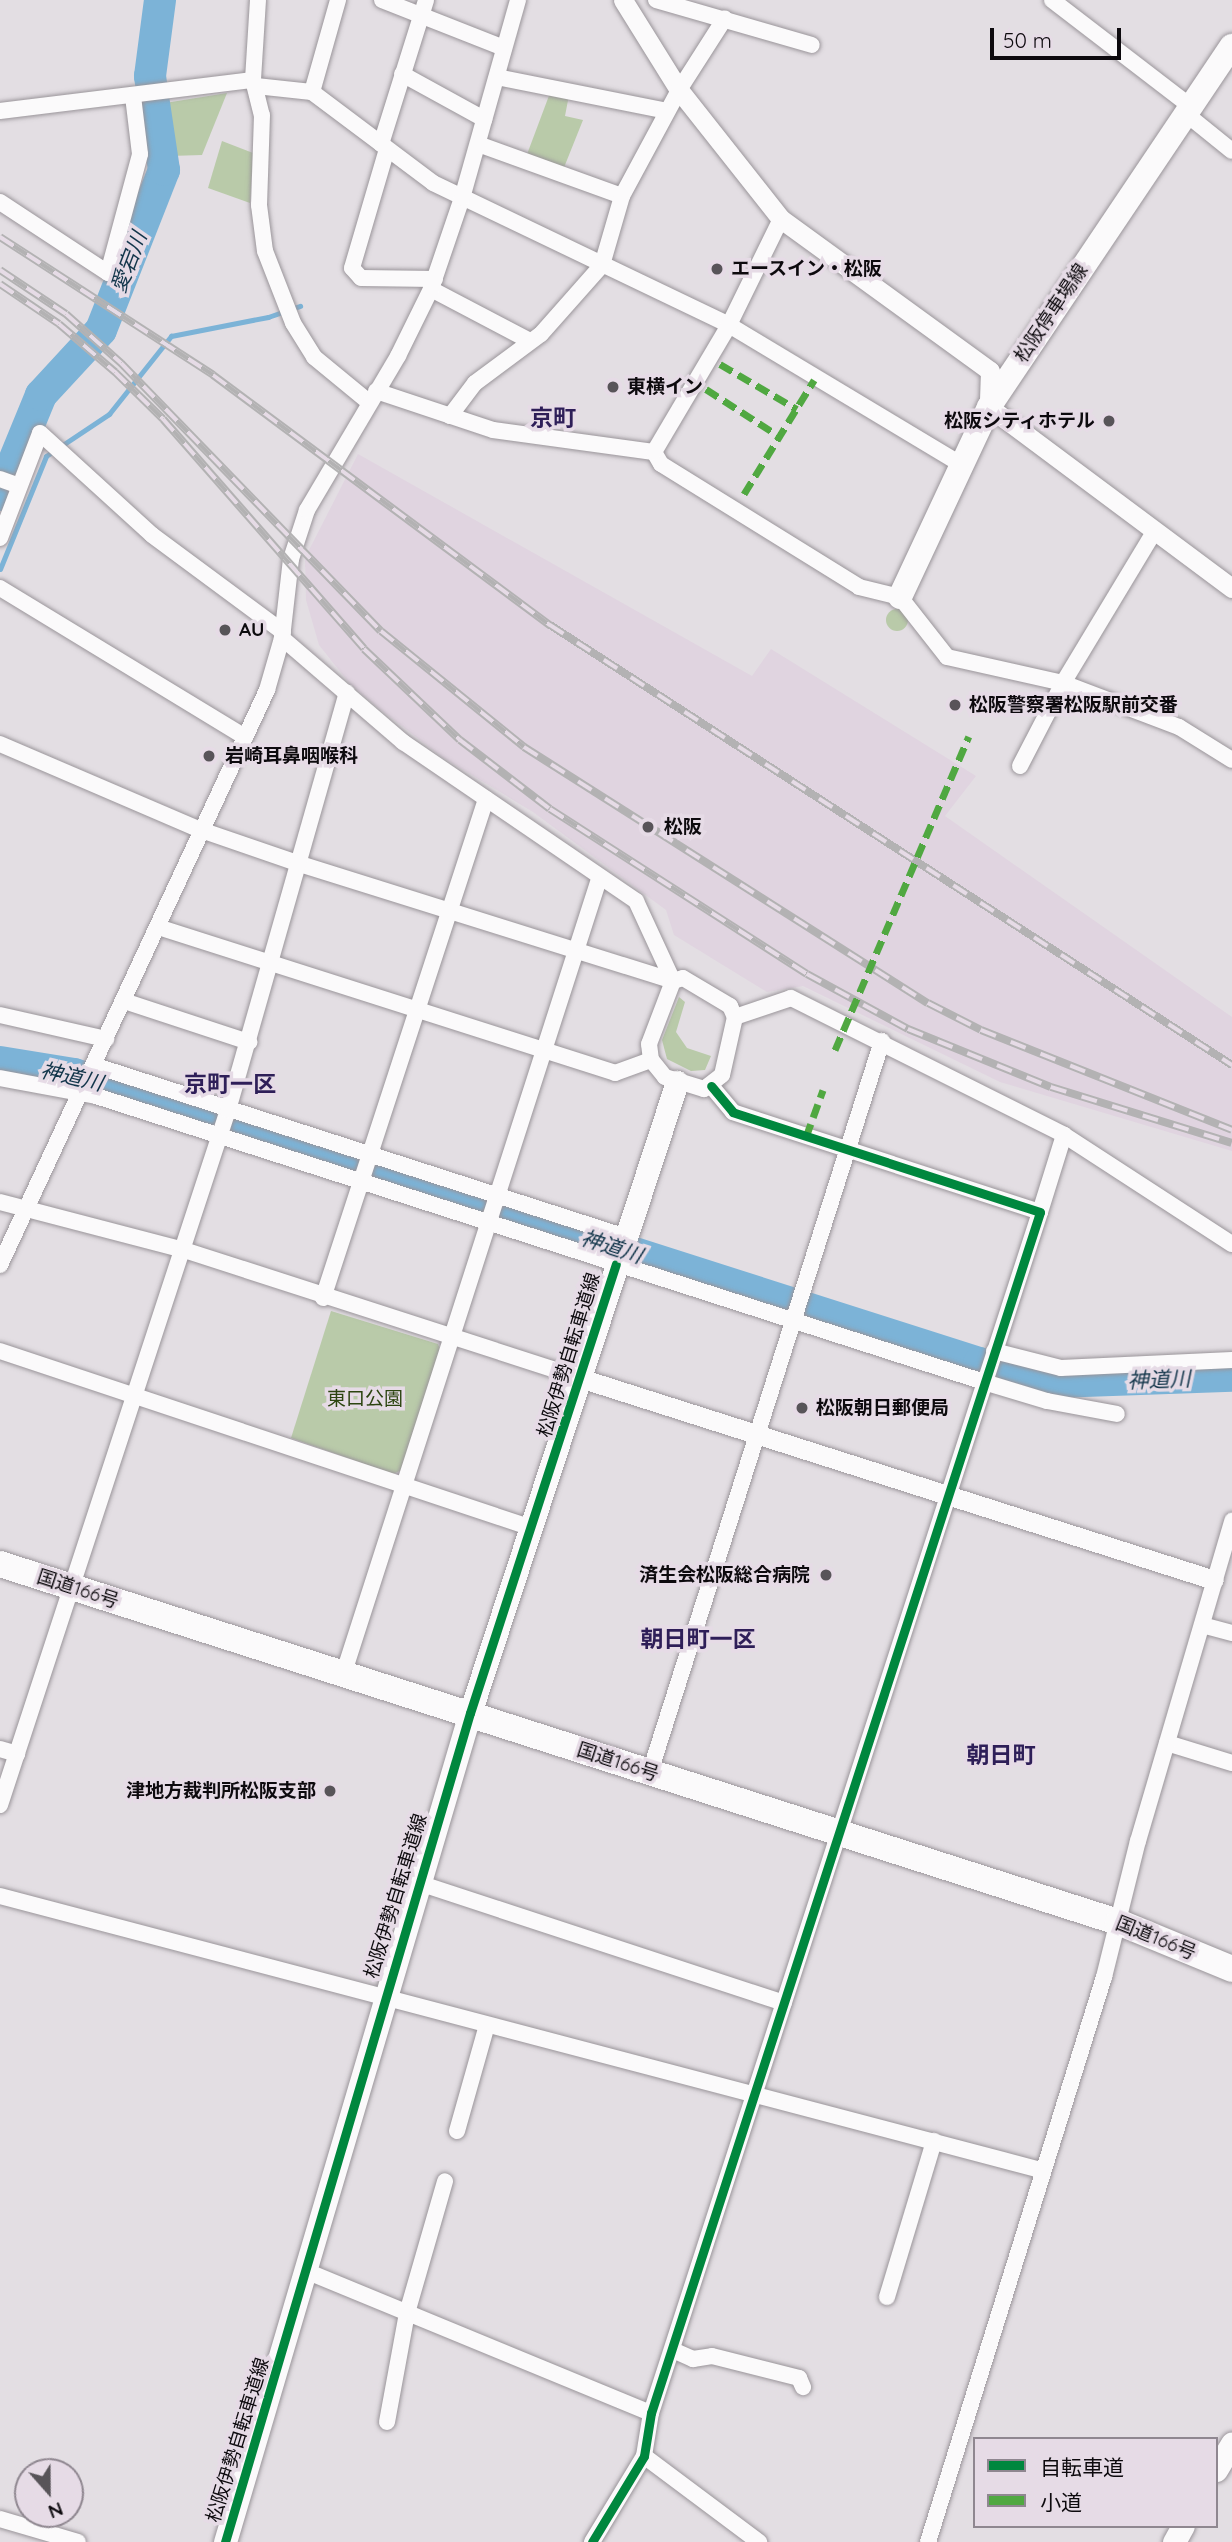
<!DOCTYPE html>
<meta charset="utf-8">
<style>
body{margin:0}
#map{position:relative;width:1232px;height:2542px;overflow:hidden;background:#e3dee3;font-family:Quicksand,"Noto Sans JP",sans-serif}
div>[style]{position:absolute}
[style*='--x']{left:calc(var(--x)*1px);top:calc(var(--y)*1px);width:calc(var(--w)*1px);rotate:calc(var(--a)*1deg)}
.built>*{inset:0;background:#e0d4e0}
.green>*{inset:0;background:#b9caa9}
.round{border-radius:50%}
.stream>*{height:5px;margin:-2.5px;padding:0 2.5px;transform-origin:2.5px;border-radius:2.5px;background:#7cb3d7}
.river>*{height:32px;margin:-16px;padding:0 16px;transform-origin:16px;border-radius:16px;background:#7cb3d7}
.roads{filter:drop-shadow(0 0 2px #9a959a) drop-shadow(0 0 2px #9a959a)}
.minor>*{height:16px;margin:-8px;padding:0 8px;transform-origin:8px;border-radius:8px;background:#fbfafb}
.tertiary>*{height:19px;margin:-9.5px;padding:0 9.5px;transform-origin:9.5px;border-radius:9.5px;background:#fbfafb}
.secondary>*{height:23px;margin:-11.5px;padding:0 11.5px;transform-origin:11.5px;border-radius:11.5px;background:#fbfafb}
.primary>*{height:24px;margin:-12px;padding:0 12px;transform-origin:12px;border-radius:12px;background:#fbfafb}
.trunk>*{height:26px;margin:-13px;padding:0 13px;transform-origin:13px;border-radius:13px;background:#fbfafb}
.rail>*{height:8px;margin-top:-4px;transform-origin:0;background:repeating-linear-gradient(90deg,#e6dbe6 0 16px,#b3b2b3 0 32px);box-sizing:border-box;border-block:2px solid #b3b2b3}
.quiet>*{height:7px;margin-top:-3.5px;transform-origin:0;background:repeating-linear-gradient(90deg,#50a841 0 14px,transparent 0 21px)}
.cycleway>*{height:9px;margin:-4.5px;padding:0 4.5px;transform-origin:4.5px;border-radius:4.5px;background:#00873e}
.dots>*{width:19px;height:19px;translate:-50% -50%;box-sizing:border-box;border:4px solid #e6dbe6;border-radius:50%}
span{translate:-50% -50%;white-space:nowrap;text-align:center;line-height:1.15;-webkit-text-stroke:7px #e6dbe6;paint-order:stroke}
.poi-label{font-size:19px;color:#0d0a0e;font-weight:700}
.left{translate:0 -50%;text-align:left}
.right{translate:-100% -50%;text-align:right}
.street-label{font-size:19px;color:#0d0a0e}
.park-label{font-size:19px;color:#2c4410}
.water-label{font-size:21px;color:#12354a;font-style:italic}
.quarter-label{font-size:23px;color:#2e1e58;font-weight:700}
.legend{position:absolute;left:973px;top:2437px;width:245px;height:91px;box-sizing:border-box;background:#e6dbe6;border:2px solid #8f8790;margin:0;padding:9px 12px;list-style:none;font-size:21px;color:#0d0a0e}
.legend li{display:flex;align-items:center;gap:14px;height:35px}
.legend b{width:35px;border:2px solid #8f8790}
.north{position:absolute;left:14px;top:2458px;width:70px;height:70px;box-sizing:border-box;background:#e6dbe6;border:2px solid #8f8790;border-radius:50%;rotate:159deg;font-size:19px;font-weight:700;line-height:28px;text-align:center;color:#0d0a0e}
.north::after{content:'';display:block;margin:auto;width:24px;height:32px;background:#585459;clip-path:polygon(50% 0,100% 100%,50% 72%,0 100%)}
.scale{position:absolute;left:990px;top:28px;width:131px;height:32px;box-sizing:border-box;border:4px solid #0d0a0e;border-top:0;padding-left:9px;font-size:21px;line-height:24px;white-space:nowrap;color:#0d0a0e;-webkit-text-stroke:5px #e6dbe6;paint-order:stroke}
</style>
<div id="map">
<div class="built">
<div style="clip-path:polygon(358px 454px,752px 676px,771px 649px,976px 776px,945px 816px,1232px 1017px,1232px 1151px,1000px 1082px,803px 986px,767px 992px,674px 935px,666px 910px,533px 812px,442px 757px,376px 706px,350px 684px,319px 645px,306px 600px,305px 558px)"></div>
</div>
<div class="green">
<div style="clip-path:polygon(227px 93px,202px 155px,170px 156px,165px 103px)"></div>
<div style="clip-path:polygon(550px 93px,569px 95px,565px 116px,583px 120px,563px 170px,526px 157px)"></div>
<div style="clip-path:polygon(222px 141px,253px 153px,250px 203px,208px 188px)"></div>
<div class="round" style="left:886px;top:609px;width:22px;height:22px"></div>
<div style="clip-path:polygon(679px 997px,685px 1002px,676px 1032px,687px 1048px,711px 1056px,705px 1070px,691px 1071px,667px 1059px,662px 1040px)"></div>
<div style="clip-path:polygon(331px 1311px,438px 1344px,442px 1354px,404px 1469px,393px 1474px,291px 1438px)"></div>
</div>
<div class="stream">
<div style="--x:0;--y:569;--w:122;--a:-67.8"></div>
<div style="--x:46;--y:456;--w:76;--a:-33.7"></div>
<div style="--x:109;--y:414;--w:100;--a:-51.5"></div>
<div style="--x:171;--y:336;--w:99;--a:-11.1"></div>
<div style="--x:268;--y:317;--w:34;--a:-19"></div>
</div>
<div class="river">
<div style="--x:0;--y:495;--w:108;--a:-67.7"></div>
<div style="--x:41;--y:395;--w:88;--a:-47.3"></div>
<div style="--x:101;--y:330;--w:172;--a:-68.5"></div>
<div style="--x:164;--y:170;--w:95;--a:-98.5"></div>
<div style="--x:150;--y:76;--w:77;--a:-82.5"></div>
<div style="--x:0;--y:1062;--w:75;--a:9.2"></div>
<div style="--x:74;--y:1074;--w:950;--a:17.71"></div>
<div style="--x:979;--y:1363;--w:79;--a:13.9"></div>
<div style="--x:1056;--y:1382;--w:176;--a:-2"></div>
</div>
<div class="roads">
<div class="minor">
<div style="--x:258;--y:0;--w:80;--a:93.6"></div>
<div style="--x:253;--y:80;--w:36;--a:76"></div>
<div style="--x:262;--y:115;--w:90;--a:91.9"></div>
<div style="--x:259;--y:205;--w:46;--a:82.6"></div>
<div style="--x:265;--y:251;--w:77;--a:68.7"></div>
<div style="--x:293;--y:323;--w:40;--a:58"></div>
<div style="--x:314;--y:357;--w:72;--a:39.4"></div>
<div style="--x:382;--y:0;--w:131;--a:21.5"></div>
<div style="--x:656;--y:0;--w:162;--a:16.1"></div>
<div style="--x:1052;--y:0;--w:174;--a:37.5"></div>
<div style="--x:402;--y:74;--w:94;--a:28.8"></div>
<div style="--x:497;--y:77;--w:173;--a:11.3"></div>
<div style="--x:256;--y:86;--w:56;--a:6.1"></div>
<div style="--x:312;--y:92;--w:151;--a:36.9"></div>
<div style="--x:433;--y:183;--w:328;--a:25.6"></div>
<div style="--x:729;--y:325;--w:270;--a:31"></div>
<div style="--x:312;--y:92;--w:96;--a:-74.2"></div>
<div style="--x:0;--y:111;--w:255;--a:-7"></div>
<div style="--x:1185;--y:113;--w:60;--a:39"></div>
<div style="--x:381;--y:144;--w:151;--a:-72.6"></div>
<div style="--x:478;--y:144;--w:153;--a:19.9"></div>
<div style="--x:387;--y:149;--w:124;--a:106.4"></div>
<div style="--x:352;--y:268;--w:13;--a:48"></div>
<div style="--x:361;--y:278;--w:74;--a:0.8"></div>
<div style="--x:0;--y:202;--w:129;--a:33.3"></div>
<div style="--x:108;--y:273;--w:123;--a:-74.9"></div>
<div style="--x:140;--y:154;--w:58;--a:-96.9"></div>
<div style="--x:431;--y:289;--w:112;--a:27.7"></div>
<div style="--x:376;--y:391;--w:123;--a:18.4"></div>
<div style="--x:493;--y:430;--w:162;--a:7.8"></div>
<div style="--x:654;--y:452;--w:14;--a:60"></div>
<div style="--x:661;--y:464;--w:233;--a:31.8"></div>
<div style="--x:859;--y:587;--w:42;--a:13.7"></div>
<div style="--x:900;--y:597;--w:76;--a:51.9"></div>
<div style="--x:947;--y:657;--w:119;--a:12.6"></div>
<div style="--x:1063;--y:683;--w:124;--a:20.8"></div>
<div style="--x:1179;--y:727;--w:62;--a:31.9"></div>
<div style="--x:450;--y:416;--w:41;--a:-52.9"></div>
<div style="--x:475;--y:383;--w:82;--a:-36.6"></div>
<div style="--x:541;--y:334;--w:92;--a:-48.5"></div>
<div style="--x:602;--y:265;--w:72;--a:-73.8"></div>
<div style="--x:622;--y:196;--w:120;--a:-61.7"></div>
<div style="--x:679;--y:90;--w:85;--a:-57.4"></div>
<div style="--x:654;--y:452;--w:147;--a:-59.4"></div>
<div style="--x:729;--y:325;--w:118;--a:-63.9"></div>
<div style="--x:0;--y:479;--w:20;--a:20"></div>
<div style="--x:0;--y:538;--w:112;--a:-69.1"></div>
<div style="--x:40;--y:433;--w:151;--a:42.3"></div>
<div style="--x:152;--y:535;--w:163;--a:36.5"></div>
<div style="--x:0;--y:588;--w:287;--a:31.3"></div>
<div style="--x:282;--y:638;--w:160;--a:40.7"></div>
<div style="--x:403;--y:742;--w:282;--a:34.3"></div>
<div style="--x:636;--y:901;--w:88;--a:65.2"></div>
<div style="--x:0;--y:744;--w:219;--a:23.2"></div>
<div style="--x:201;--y:830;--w:105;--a:19"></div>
<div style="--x:300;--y:864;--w:391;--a:17.4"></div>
<div style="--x:673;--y:981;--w:10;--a:-17"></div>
<div style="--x:683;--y:978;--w:55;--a:30.8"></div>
<div style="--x:730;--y:1006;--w:12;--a:66"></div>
<div style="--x:735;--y:1017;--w:59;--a:102.6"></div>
<div style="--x:722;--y:1075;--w:23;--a:142"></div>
<div style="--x:704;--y:1089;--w:41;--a:-162.9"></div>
<div style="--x:665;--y:1077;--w:22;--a:-129"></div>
<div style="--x:651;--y:1060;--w:16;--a:-97"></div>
<div style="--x:649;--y:1044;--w:67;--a:-69.1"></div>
<div style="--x:1020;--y:766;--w:93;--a:-62.6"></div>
<div style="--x:1063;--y:683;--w:176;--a:-58.9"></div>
<div style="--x:158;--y:927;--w:480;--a:17.7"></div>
<div style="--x:615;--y:1073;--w:38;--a:-20"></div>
<div style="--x:124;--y:1001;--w:132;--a:18.2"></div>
<div style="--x:0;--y:1015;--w:109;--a:12.8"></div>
<div style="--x:735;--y:1017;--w:59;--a:-18.7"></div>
<div style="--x:791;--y:998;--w:305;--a:26.6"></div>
<div style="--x:1064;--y:1135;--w:200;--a:33"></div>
<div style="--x:93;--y:1065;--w:560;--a:17.88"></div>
<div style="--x:0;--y:1078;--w:98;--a:10.6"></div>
<div style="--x:96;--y:1096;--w:933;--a:17.85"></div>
<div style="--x:984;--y:1382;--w:66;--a:16.8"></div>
<div style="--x:1047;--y:1401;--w:71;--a:10.5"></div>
<div style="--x:0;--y:1202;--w:187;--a:14.6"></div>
<div style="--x:181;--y:1249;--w:419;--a:17.9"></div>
<div style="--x:1040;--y:1212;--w:81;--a:-72.7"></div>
<div style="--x:0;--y:1265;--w:634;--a:-65.09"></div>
<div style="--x:267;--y:690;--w:54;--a:-73.9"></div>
<div style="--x:282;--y:638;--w:80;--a:-83.5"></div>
<div style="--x:291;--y:559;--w:52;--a:-71.9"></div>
<div style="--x:307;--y:510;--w:179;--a:-59.4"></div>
<div style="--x:398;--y:356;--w:75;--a:-63.8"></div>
<div style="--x:431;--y:289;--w:96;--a:-71.2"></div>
<div style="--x:462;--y:198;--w:206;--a:-74.2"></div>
<div style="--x:323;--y:1298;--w:525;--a:-71.91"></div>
<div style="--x:0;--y:1351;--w:561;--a:18.4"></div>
<div style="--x:994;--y:1351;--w:69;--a:14.2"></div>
<div style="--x:1061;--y:1368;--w:171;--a:-2.7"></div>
<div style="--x:1202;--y:1625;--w:31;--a:15"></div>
<div style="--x:344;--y:1672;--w:833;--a:-72.17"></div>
<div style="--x:1167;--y:1743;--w:68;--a:17.1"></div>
<div style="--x:0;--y:1749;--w:18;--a:16"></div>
<div style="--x:650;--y:1772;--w:767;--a:-72.39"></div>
<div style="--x:0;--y:1805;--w:731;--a:-71.84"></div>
<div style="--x:228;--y:1110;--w:434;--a:-74.1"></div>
<div style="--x:419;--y:1883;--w:384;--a:18.2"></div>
<div style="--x:0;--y:1896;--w:1076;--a:14.75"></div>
<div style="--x:457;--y:2131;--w:110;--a:-74.2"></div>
<div style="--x:306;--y:2271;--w:373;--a:22.4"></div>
<div style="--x:887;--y:2297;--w:163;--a:-73.2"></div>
<div style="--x:675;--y:2351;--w:20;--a:24"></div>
<div style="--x:693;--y:2359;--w:19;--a:-9"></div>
<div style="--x:712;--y:2356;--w:90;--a:14.2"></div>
<div style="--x:799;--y:2378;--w:10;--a:66"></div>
<div style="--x:387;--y:2422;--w:111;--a:-79.6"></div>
<div style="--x:407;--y:2313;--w:137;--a:-73.9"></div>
<div style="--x:644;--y:2456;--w:144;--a:36.8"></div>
<div style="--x:0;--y:2519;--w:81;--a:16.4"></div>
<div style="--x:592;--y:2542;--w:100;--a:-58.8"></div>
<div style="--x:644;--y:2456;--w:44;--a:-80.8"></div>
<div style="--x:651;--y:2413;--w:1262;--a:-72.05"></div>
<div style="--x:1040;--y:1212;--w:323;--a:-162"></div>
<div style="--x:733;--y:1112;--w:34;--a:-130"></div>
<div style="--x:928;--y:2542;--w:592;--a:-72.7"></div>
<div style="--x:1104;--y:1977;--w:140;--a:-76"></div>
<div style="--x:1138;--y:1841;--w:334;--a:-73.6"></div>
</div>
<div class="tertiary">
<div style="--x:623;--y:0;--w:106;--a:58.1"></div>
<div style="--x:679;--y:90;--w:164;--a:51.7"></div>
<div style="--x:781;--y:219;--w:258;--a:36"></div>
<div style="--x:990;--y:371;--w:36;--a:92"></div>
<div style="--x:989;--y:407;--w:303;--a:36.7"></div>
<div style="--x:580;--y:1378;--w:665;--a:17.67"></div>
</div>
<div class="secondary">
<div style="--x:1216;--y:2470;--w:31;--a:-59"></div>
<div style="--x:225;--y:2542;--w:864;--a:-73.54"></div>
<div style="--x:470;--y:1713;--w:664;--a:-71.84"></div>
<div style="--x:1174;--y:2542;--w:18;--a:-61"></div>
</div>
<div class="primary">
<div style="--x:900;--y:597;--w:210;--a:-64.9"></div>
<div style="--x:989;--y:407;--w:435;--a:-56.1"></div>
</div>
<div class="trunk">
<div style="--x:0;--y:1564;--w:1174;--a:17.76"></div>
<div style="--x:1118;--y:1922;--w:123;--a:22.4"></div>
</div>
</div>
<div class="rail">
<div style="--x:0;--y:237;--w:254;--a:32.9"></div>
<div style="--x:213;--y:375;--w:420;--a:36.6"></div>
<div style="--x:550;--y:625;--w:812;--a:32.83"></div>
<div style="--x:0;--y:270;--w:79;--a:33.7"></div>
<div style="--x:66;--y:314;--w:74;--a:41.7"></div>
<div style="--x:121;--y:363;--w:373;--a:45.9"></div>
<div style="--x:381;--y:631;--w:184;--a:39"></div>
<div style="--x:524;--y:747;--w:478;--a:32.4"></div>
<div style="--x:928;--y:1003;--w:59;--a:27"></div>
<div style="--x:981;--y:1030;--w:270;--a:21.7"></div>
<div style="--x:0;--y:284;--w:71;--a:34.1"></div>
<div style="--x:59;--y:324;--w:74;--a:40.6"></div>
<div style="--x:115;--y:372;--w:67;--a:44.4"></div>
<div style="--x:163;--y:419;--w:305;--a:48.8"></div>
<div style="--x:364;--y:649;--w:132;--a:43.5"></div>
<div style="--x:460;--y:740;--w:113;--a:37.5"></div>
<div style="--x:550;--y:809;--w:305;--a:32.7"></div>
<div style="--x:807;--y:974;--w:115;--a:28.6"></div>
<div style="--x:908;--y:1029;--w:154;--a:22.1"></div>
<div style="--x:1051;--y:1087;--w:189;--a:17.2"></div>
</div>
<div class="quiet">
<div style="--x:720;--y:364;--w:89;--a:30.3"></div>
<div style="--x:706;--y:389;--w:87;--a:32.8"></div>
<div style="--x:744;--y:494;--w:134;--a:-58.4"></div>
<div style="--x:835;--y:1050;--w:341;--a:-66.9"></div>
<div style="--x:806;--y:1137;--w:50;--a:-70.1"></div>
</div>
<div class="cycleway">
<div style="--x:225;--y:2542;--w:864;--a:-73.54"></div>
<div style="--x:470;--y:1713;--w:472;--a:-72"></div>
<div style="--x:592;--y:2542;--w:100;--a:-58.8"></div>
<div style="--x:644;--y:2456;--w:44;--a:-80.8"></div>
<div style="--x:651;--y:2413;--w:1262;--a:-72.05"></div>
<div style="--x:1040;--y:1212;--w:323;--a:-162"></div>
<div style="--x:733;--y:1112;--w:34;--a:-130"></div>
</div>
<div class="dots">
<div style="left:717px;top:269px;background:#585459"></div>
<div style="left:613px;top:387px;background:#585459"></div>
<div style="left:1109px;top:421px;background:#585459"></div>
<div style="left:225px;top:630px;background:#585459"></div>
<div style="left:955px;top:705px;background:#585459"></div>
<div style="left:209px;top:756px;background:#585459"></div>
<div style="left:648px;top:827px;background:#585459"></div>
<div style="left:802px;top:1408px;background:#585459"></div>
<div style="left:826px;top:1575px;background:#585459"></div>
<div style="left:330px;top:1791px;background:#585459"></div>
</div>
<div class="poi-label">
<span class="left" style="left:731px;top:269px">エースイン・松阪</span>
<span class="left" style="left:627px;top:387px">東横イン</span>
<span class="right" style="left:1095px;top:421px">松阪シティホテル</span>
<span class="left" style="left:239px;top:630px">AU</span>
<span class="left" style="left:969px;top:705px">松阪警察署松阪駅前交番</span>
<span class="left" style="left:225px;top:756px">岩崎耳鼻咽喉科</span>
<span class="left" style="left:664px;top:827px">松阪</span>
<span class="left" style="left:816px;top:1408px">松阪朝日郵便局</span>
<span class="right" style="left:810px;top:1575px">済生会松阪総合病院</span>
<span class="right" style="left:316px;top:1791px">津地方裁判所松阪支部</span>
</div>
<div class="street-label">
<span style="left:1051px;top:313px;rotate:-56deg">松阪停車場線</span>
<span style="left:569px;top:1355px;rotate:-73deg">松阪伊勢自転車道線</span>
<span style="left:78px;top:1589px;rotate:18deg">国道166号</span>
<span style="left:618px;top:1762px;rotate:18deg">国道166号</span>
<span style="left:396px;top:1896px;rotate:-73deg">松阪伊勢自転車道線</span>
<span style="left:1156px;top:1938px;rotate:22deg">国道166号</span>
<span style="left:238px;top:2440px;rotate:-73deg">松阪伊勢自転車道線</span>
</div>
<div class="park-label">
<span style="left:365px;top:1399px">東口公園</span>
</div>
<div class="water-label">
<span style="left:128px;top:262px;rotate:-69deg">愛宕川</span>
<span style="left:72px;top:1076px;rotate:13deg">神道川</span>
<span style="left:612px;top:1246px;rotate:18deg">神道川</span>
<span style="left:1159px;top:1379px;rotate:-2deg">神道川</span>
</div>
<div class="quarter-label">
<span style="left:553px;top:418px">京町</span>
<span style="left:230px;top:1084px">京町一区</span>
<span style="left:698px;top:1639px">朝日町一区</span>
<span style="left:1001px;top:1755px">朝日町</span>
</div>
<ul class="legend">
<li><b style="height:9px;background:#00873e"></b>自転車道</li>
<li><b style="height:9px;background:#50a841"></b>小道</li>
</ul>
<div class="north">N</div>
<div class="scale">50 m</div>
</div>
